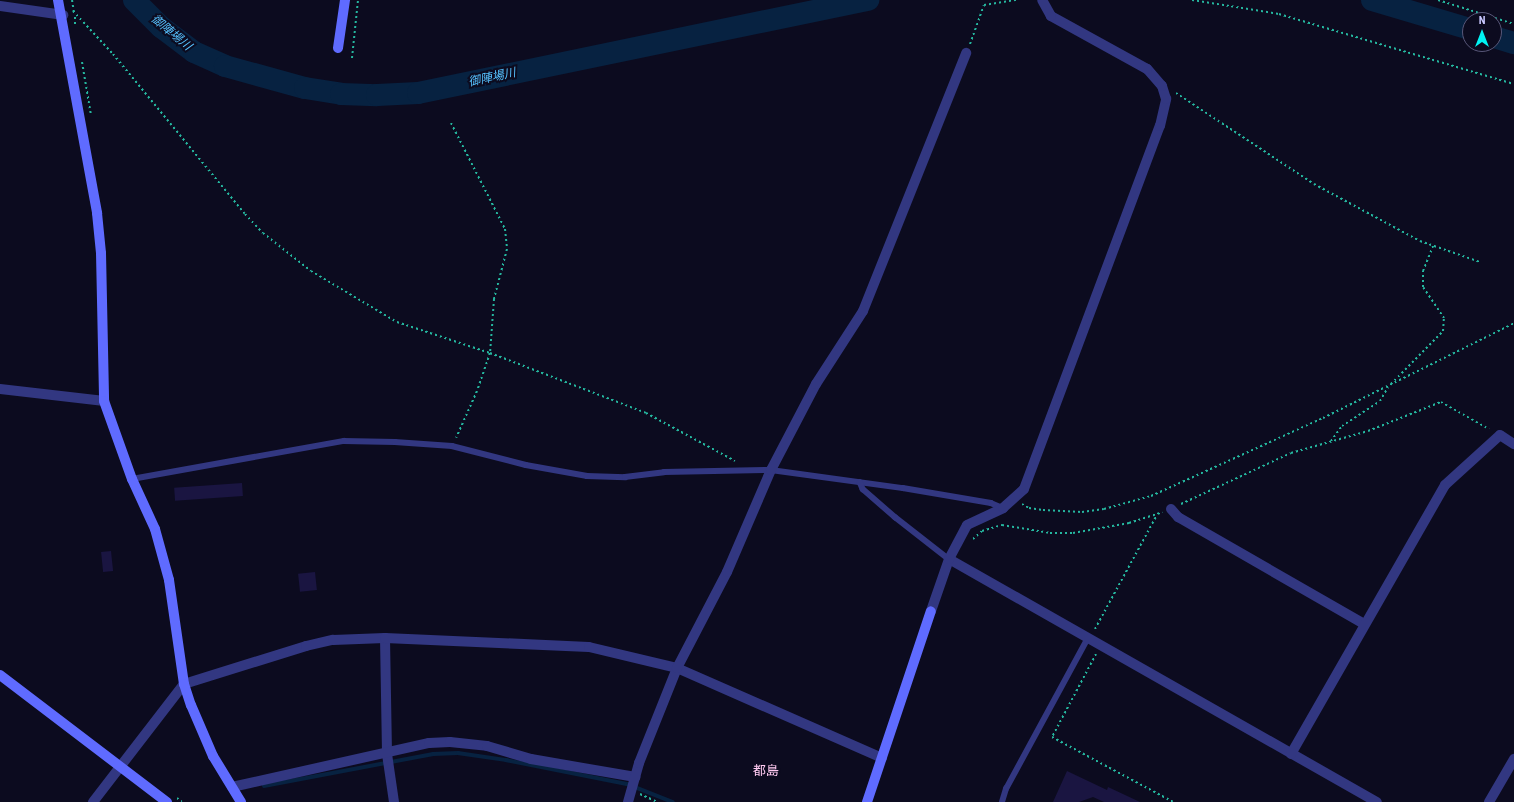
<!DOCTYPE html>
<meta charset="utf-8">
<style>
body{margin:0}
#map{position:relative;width:1514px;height:802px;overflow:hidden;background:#0c0b1f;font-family:"Roboto Condensed","Noto Sans JP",sans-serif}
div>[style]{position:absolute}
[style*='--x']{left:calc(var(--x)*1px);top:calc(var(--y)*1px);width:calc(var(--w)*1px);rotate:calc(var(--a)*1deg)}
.stream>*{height:3.5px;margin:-1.75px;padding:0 1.75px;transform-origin:1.75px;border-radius:1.75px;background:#072241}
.river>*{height:22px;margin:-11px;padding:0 11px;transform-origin:11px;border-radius:11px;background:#072241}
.building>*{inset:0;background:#1a1541;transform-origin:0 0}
.path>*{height:2px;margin-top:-1px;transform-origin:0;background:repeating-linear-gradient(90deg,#25b79f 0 2px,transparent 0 5px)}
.lane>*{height:5.5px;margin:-2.75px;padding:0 2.75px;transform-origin:2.75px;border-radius:2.75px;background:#323781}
.street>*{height:10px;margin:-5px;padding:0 5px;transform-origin:5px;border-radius:5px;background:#323781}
.secondary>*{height:10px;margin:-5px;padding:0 5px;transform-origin:5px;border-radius:5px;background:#5f6bff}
span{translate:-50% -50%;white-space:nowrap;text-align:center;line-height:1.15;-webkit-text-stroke:4px #0c0b1f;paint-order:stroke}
.water-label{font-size:12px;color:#56c2ff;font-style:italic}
.quarter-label{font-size:13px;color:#ffcaf1}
.north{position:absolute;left:1462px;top:12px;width:40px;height:40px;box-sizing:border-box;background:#0c0b1f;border:1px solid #585779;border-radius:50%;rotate:0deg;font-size:11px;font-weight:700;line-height:16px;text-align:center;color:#c9c8ff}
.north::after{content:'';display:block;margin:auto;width:14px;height:18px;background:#00f3f3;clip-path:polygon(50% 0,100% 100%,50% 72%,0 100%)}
</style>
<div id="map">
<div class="stream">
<div style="--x:264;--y:786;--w:172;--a:-10.7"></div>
<div style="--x:433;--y:754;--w:25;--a:-2"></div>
<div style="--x:458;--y:753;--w:49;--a:8.3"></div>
<div style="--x:506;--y:760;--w:123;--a:11.2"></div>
<div style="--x:627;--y:784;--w:49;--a:21.4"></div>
</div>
<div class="river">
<div style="--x:134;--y:0;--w:38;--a:45"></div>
<div style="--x:161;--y:27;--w:41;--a:37.1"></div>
<div style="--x:194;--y:52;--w:34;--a:24"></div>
<div style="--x:225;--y:66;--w:83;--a:15.4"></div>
<div style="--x:305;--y:88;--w:36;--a:9"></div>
<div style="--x:341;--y:94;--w:36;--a:2"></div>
<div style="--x:377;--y:95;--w:41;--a:-2.8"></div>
<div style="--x:418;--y:93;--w:460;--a:-11.7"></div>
<div style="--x:1372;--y:0;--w:102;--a:16.5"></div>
<div style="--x:1494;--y:37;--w:21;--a:17"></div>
</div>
<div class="building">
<div style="left:242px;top:483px;width:13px;height:68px;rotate:86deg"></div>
<div style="left:111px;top:551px;width:20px;height:10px;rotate:84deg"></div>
<div style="left:315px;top:572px;width:18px;height:17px;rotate:84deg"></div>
<div style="clip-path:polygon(1067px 771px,1107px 790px,1108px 787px,1140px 802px,1104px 802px,1093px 797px,1079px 802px,1053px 802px)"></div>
</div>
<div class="path">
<div style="--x:72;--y:0;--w:13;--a:81"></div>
<div style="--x:1192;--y:0;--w:88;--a:9.1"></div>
<div style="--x:1279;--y:14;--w:245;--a:16.6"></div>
<div style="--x:1438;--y:0;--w:80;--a:17.5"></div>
<div style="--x:73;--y:11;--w:59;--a:47.1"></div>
<div style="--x:113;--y:54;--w:207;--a:50.5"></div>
<div style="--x:245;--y:214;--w:26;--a:47"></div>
<div style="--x:263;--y:233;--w:61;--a:38.4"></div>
<div style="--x:311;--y:271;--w:100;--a:30.7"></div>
<div style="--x:397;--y:322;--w:98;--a:18.4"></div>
<div style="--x:490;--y:353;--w:167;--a:21"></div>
<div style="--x:646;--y:413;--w:101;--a:28.3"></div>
<div style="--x:75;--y:17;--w:10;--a:90"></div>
<div style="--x:970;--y:44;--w:41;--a:-70.3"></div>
<div style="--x:984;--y:5;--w:33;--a:-9"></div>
<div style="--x:352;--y:58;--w:58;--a:-84.1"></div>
<div style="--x:82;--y:62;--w:54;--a:80.4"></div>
<div style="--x:1176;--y:93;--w:165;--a:33.4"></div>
<div style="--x:1314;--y:184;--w:120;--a:28.3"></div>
<div style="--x:1420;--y:241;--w:64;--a:19.3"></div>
<div style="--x:451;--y:123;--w:119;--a:63"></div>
<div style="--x:505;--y:229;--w:20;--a:84"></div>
<div style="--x:507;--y:249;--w:52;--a:104.6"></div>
<div style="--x:494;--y:299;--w:54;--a:94.2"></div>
<div style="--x:490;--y:353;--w:40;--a:108.9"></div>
<div style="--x:477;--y:391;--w:51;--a:114.1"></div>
<div style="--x:1391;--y:384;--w:74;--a:-45.5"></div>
<div style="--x:1443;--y:331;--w:13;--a:-86"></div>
<div style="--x:1444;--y:318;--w:37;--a:-124"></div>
<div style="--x:1423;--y:287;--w:16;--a:-90"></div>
<div style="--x:1423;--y:271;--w:27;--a:-68"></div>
<div style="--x:1331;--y:441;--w:19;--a:-54"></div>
<div style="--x:1342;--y:426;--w:45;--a:-33.3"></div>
<div style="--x:1380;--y:401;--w:16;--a:-60"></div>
<div style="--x:1022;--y:504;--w:8;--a:30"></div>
<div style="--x:1029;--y:508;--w:14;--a:8"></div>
<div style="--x:1043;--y:510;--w:39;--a:3"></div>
<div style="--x:1082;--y:512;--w:22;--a:-8"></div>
<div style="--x:1104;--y:509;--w:49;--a:-15.5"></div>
<div style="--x:1151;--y:496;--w:189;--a:-24.4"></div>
<div style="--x:1323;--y:418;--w:213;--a:-26.4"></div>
<div style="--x:1181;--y:504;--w:121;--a:-24.9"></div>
<div style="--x:1291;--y:453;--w:80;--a:-15.9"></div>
<div style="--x:1368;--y:431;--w:79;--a:-21.7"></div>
<div style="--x:1441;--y:402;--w:55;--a:29.4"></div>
<div style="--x:973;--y:539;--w:12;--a:-42"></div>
<div style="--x:982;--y:531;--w:21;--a:-17"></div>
<div style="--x:1002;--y:525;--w:49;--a:9.5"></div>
<div style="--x:1050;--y:533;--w:23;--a:0"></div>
<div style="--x:1073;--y:533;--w:57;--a:-10.1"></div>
<div style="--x:1129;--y:523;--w:35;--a:-18"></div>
<div style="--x:1095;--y:629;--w:130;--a:-61.5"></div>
<div style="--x:1096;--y:654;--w:94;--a:117.9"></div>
<div style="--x:1052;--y:737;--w:137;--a:28.2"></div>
<div style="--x:640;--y:794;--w:19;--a:25"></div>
<div style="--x:177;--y:798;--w:6;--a:39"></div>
</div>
<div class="lane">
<div style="--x:132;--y:479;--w:215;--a:-10.2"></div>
<div style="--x:344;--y:441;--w:51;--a:1.1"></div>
<div style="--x:395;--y:442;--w:57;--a:4"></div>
<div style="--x:452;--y:446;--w:76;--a:14.4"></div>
<div style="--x:526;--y:465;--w:62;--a:10.2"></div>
<div style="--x:587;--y:476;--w:38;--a:2"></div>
<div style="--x:625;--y:477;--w:39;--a:-7"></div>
<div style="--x:664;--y:472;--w:107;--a:-1.1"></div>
<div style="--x:771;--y:470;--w:133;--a:7.8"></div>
<div style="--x:903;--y:488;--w:89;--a:9.7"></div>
<div style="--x:991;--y:503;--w:13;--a:23"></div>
<div style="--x:860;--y:482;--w:8;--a:67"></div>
<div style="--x:863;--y:489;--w:43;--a:41.2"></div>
<div style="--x:895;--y:517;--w:68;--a:37.9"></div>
<div style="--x:1002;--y:802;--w:14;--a:-73"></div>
<div style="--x:1006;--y:789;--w:172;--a:-61.5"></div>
</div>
<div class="street">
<div style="--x:0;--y:6;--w:64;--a:8.1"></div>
<div style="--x:0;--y:389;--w:105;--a:6.6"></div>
<div style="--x:1171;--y:509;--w:11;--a:49"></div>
<div style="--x:1178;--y:517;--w:215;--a:29.9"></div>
<div style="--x:949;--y:559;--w:492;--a:29.6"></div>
<div style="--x:931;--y:611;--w:55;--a:-70.9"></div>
<div style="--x:949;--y:559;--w:38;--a:-62"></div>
<div style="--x:967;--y:525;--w:40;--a:-25"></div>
<div style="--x:1003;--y:508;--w:28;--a:-42"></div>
<div style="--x:1024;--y:489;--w:388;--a:-69.5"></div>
<div style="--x:1160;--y:126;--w:28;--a:-77"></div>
<div style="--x:1166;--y:99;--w:14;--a:-107"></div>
<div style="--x:1162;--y:86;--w:23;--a:-131"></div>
<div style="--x:1147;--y:69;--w:110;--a:-151.1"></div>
<div style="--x:1051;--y:16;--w:18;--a:-119"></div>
<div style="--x:385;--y:638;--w:116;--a:89"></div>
<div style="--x:387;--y:754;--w:49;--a:81.7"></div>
<div style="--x:1291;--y:754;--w:310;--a:-60.2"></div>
<div style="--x:1445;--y:485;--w:74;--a:-42.3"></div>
<div style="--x:1500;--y:435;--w:17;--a:33"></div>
<div style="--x:232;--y:787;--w:202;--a:-12.6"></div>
<div style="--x:429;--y:743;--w:21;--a:-3"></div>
<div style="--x:450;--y:742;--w:37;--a:6"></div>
<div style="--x:487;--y:746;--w:46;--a:16.5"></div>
<div style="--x:531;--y:759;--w:106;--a:9.8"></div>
<div style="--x:93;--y:802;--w:149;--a:-52.4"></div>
<div style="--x:184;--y:684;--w:128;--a:-17.3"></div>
<div style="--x:306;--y:646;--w:28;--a:-13"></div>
<div style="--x:333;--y:640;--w:52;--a:-2.2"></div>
<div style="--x:385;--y:638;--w:204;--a:2.5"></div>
<div style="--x:589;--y:647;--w:90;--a:13.4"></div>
<div style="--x:677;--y:668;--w:224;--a:23.7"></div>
<div style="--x:628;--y:802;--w:41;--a:-74.2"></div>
<div style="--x:639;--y:763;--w:102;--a:-68.2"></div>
<div style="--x:677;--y:668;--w:108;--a:-62.5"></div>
<div style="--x:727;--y:572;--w:111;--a:-66.7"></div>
<div style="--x:771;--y:470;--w:97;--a:-62.4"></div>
<div style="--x:816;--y:384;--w:87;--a:-57.2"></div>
<div style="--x:863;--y:311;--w:278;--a:-68.2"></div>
<div style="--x:1489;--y:802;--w:50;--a:-59.8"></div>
</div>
<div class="secondary">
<div style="--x:58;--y:0;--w:217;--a:79.6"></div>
<div style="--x:97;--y:213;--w:40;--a:84.3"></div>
<div style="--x:101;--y:253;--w:148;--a:88.8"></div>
<div style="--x:104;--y:401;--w:83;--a:70.3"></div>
<div style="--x:132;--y:479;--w:55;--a:65.3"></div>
<div style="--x:155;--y:529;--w:53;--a:74.6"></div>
<div style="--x:169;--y:580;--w:105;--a:81.8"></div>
<div style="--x:184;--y:684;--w:22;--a:72"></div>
<div style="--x:191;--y:705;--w:56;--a:66.7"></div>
<div style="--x:213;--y:756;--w:54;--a:58.7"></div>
<div style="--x:338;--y:48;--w:49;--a:-81.7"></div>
<div style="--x:0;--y:675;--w:210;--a:37.3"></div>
<div style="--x:867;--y:802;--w:201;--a:-71.5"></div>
</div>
<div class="water-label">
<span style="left:171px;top:33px;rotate:40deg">御陣場川</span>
<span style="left:492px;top:78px;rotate:-12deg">御陣場川</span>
</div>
<div class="quarter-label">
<span style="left:766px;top:771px">都島</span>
</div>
<div class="north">N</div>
</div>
